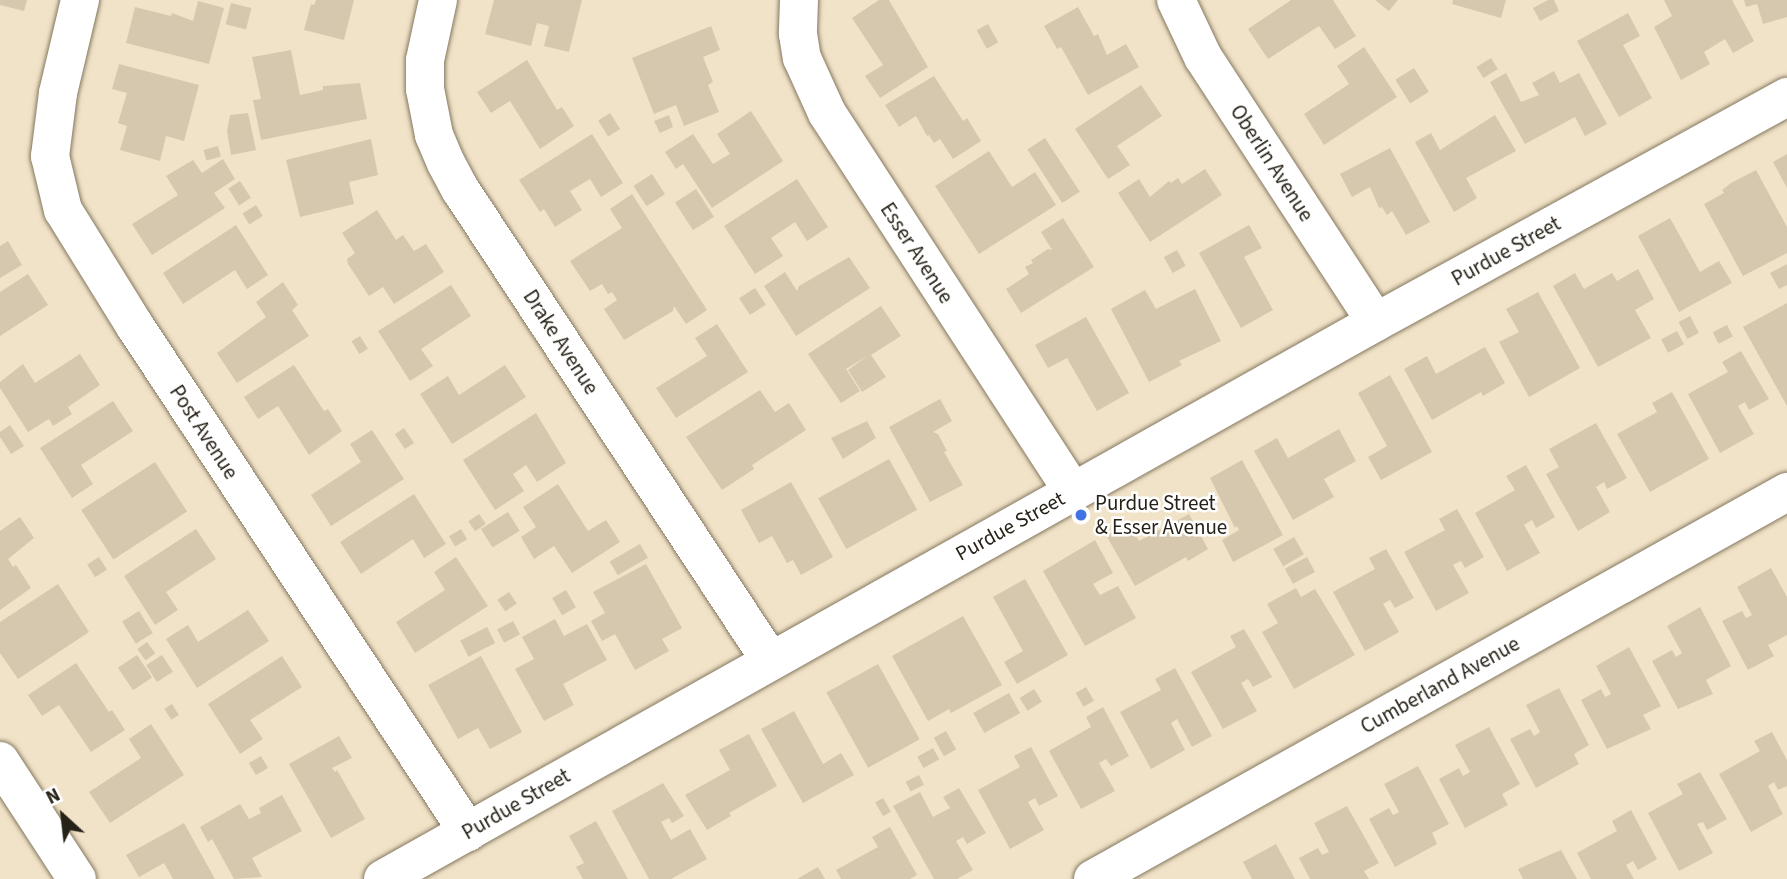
<!DOCTYPE html>
<style>
body{margin:0}
#map{position:relative;width:1787px;height:879px;overflow:hidden;background:#f1e3c8;font-family:"Source Sans 3",sans-serif}
div>[style]{position:absolute}
[style*='--x']{left:calc(var(--x)*1px);top:calc(var(--y)*1px);width:calc(var(--w)*1px);rotate:calc(var(--a)*1deg)}
.building>*{inset:0;background:#d5c8ae;transform-origin:0 0}
.roads{filter:drop-shadow(0 0 2px #847860) drop-shadow(0 0 2px #847860)}
.minor>*{height:38px;margin:-19px;padding:0 19px;transform-origin:19px;border-radius:19px;background:#fff}
.dots>*{width:19px;height:19px;translate:-50% -50%;box-sizing:border-box;border:4px solid #fff;border-radius:50%}
span{translate:-50% -50%;white-space:nowrap;text-align:center;line-height:1.15;-webkit-text-stroke:5px #fff;paint-order:stroke}
.street-label{font-size:21px;color:#272218}
.poi-label{font-size:21px;color:#272218}
.left{translate:0 -50%;text-align:left}
.north{position:absolute;left:28px;top:781px;width:70px;height:70px;-webkit-text-stroke:5px #fff;paint-order:stroke;rotate:333deg;font-size:19px;font-weight:700;line-height:28px;text-align:center;color:#272218}
.north::after{content:'';display:block;margin:auto;width:24px;height:32px;background:#272218;clip-path:polygon(50% 0,100% 100%,50% 72%,0 100%)}
</style>
<div id="map">
<div class="building">
<div style="clip-path:polygon(0 0,27px 0,24px 11px,0 5px)"></div>
<div style="clip-path:polygon(316px 0,354px 0,344px 40px,304px 30px,311px 4px,314px 5px)"></div>
<div style="clip-path:polygon(494px 0,582px 0,569px 52px,544px 46px,549px 26px,537px 23px,531px 46px,485px 34px)"></div>
<div style="clip-path:polygon(879px 0,889px 0,928px 67px,880px 98px,865px 76px,883px 65px,852px 18px)"></div>
<div style="clip-path:polygon(1291px 0,1333px 0,1356px 36px,1335px 49px,1319px 26px,1268px 59px,1248px 29px)"></div>
<div style="clip-path:polygon(1375px 0,1398px 0,1389px 11px)"></div>
<div style="clip-path:polygon(1453px 0,1506px 0,1501px 18px,1452px 4px)"></div>
<div style="clip-path:polygon(1548px 0,1554px 0,1559px 11px,1540px 21px,1533px 8px)"></div>
<div style="clip-path:polygon(1664px 0,1732px 0,1754px 41px,1733px 53px,1725px 39px,1704px 52px,1710px 64px,1681px 80px,1654px 27px,1672px 16px)"></div>
<div style="clip-path:polygon(1744px 0,1787px 0,1787px 17px,1763px 24px,1757px 4px,1746px 7px)"></div>
<div style="clip-path:polygon(198px 1px,224px 8px,209px 64px,126px 43px,135px 7px,171px 16px,172px 13px,193px 21px)"></div>
<div style="left:231px;top:3px;width:21px;height:22px;rotate:14deg"></div>
<div style="clip-path:polygon(1078px 7px,1094px 36px,1098px 34px,1107px 55px,1126px 44px,1139px 67px,1088px 95px,1061px 47px,1057px 49px,1044px 26px)"></div>
<div style="clip-path:polygon(1628px 13px,1640px 36px,1623px 45px,1652px 98px,1619px 117px,1577px 41px)"></div>
<div style="left:988px;top:24px;width:21px;height:13px;rotate:61deg"></div>
<div style="clip-path:polygon(711px 26px,720px 50px,703px 57px,713px 82px,708px 85px,719px 112px,684px 126px,676px 105px,654px 114px,632px 58px)"></div>
<div style="clip-path:polygon(1364px 47px,1397px 97px,1324px 145px,1304px 114px,1349px 84px,1337px 66px)"></div>
<div style="clip-path:polygon(291px 50px,300px 95px,323px 90px,323px 86px,360px 83px,367px 119px,261px 140px,253px 100px,261px 99px,252px 57px)"></div>
<div style="left:1491px;top:58px;width:13px;height:17px;rotate:58deg"></div>
<div style="clip-path:polygon(527px 60px,557px 110px,562px 107px,574px 126px,540px 149px,510px 101px,491px 113px,477px 92px)"></div>
<div style="clip-path:polygon(119px 64px,199px 85px,184px 141px,166px 136px,160px 161px,120px 150px,127px 126px,118px 123px,127px 93px,112px 89px)"></div>
<div style="left:1414px;top:68px;width:28px;height:22px;rotate:58deg"></div>
<div style="clip-path:polygon(1554px 71px,1560px 83px,1579px 73px,1607px 124px,1585px 136px,1575px 117px,1525px 144px,1490px 82px,1506px 73px,1521px 102px,1539px 95px,1532px 83px)"></div>
<div style="clip-path:polygon(934px 76px,963px 121px,967px 118px,981px 141px,953px 159px,940px 139px,934px 143px,929px 135px,927px 136px,916px 116px,899px 127px,885px 105px)"></div>
<div style="clip-path:polygon(1141px 85px,1162px 116px,1117px 146px,1130px 165px,1108px 179px,1075px 129px)"></div>
<div style="clip-path:polygon(751px 111px,783px 161px,712px 208px,683px 164px,676px 169px,665px 152px,693px 134px,713px 164px,730px 154px,717px 134px)"></div>
<div style="clip-path:polygon(248px 113px,256px 150px,231px 155px,227px 131px,230px 115px)"></div>
<div style="left:610px;top:113px;width:19px;height:14px;rotate:58deg"></div>
<div style="clip-path:polygon(669px 115px,673px 127px,660px 133px,654px 121px)"></div>
<div style="clip-path:polygon(1495px 115px,1516px 151px,1466px 178px,1477px 198px,1454px 212px,1415px 142px,1431px 133px,1440px 150px)"></div>
<div style="clip-path:polygon(592px 134px,623px 183px,601px 197px,590px 179px,570px 191px,582px 210px,555px 227px,544px 209px,540px 212px,519px 180px)"></div>
<div style="left:1045px;top:138px;width:64px;height:21px;rotate:57deg"></div>
<div style="clip-path:polygon(371px 139px,378px 175px,349px 182px,354px 204px,300px 217px,286px 160px)"></div>
<div style="left:218px;top:146px;width:11px;height:15px;rotate:75deg"></div>
<div style="clip-path:polygon(1390px 148px,1430px 222px,1406px 235px,1392px 211px,1387px 215px,1382px 207px,1379px 208px,1370px 187px,1352px 197px,1340px 174px)"></div>
<div style="clip-path:polygon(989px 151px,1012px 187px,1035px 172px,1056px 205px,979px 254px,935px 186px)"></div>
<div style="clip-path:polygon(1787px 154px,1787px 188px,1773px 162px)"></div>
<div style="clip-path:polygon(223px 159px,235px 179px,214px 193px,225px 208px,152px 255px,132px 224px,178px 195px,166px 176px,193px 160px,202px 173px)"></div>
<div style="clip-path:polygon(1205px 169px,1222px 195px,1150px 242px,1118px 193px,1139px 179px,1150px 197px,1169px 181px,1171px 183px,1178px 178px,1182px 184px)"></div>
<div style="clip-path:polygon(1756px 170px,1787px 227px,1787px 253px,1743px 276px,1704px 204px,1724px 193px,1722px 190px,1731px 183px)"></div>
<div style="left:652px;top:174px;width:24px;height:22px;rotate:57deg"></div>
<div style="clip-path:polygon(797px 179px,828px 227px,807px 241px,795px 222px,771px 238px,783px 256px,755px 274px,724px 226px)"></div>
<div style="left:240px;top:181px;width:20px;height:14px;rotate:57deg"></div>
<div style="left:696px;top:189px;width:33px;height:25px;rotate:57deg"></div>
<div style="clip-path:polygon(632px 194px,707px 310px,686px 324px,674px 306px,673px 311px,624px 340px,604px 309px,617px 300px,612px 292px,608px 294px,602px 284px,590px 291px,570px 261px,622px 228px,610px 209px)"></div>
<div style="left:256px;top:205px;width:13px;height:16px;rotate:58deg"></div>
<div style="clip-path:polygon(377px 210px,396px 240px,403px 235px,414px 251px,426px 244px,444px 272px,394px 304px,383px 287px,369px 296px,348px 264px,347px 259px,355px 253px,342px 233px)"></div>
<div style="clip-path:polygon(1063px 218px,1094px 267px,1021px 313px,1006px 289px,1029px 274px,1025px 267px,1033px 263px,1031px 260px,1048px 249px,1052px 250px,1041px 232px)"></div>
<div style="clip-path:polygon(1670px 218px,1700px 272px,1719px 261px,1732px 283px,1679px 312px,1638px 236px)"></div>
<div style="clip-path:polygon(236px 225px,268px 275px,247px 289px,235px 270px,183px 304px,163px 273px)"></div>
<div style="clip-path:polygon(1249px 225px,1262px 248px,1244px 257px,1273px 310px,1241px 328px,1199px 253px)"></div>
<div style="clip-path:polygon(8px 241px,22px 265px,0 278px,0 246px)"></div>
<div style="left:1177px;top:250px;width:18px;height:15px;rotate:61deg"></div>
<div style="clip-path:polygon(849px 257px,870px 288px,796px 336px,764px 286px,785px 272px,797px 291px,799px 286px)"></div>
<div style="clip-path:polygon(1787px 264px,1787px 285px,1779px 289px,1770px 273px)"></div>
<div style="clip-path:polygon(1638px 269px,1654px 299px,1635px 310px,1651px 338px,1598px 367px,1553px 286px,1575px 273px,1584px 289px,1612px 273px,1617px 281px)"></div>
<div style="clip-path:polygon(28px 274px,48px 305px,0 336px,0 292px)"></div>
<div style="clip-path:polygon(283px 282px,298px 305px,292px 310px,309px 336px,237px 383px,217px 353px,266px 317px,256px 302px)"></div>
<div style="clip-path:polygon(451px 285px,471px 316px,421px 349px,433px 366px,410px 381px,378px 331px)"></div>
<div style="left:755px;top:288px;width:20px;height:19px;rotate:57deg"></div>
<div style="clip-path:polygon(1195px 289px,1221px 341px,1179px 361px,1182px 365px,1149px 382px,1111px 309px,1145px 290px,1156px 309px)"></div>
<div style="clip-path:polygon(1538px 292px,1580px 368px,1529px 397px,1499px 342px,1519px 332px,1506px 309px)"></div>
<div style="clip-path:polygon(1787px 303px,1787px 406px,1743px 327px)"></div>
<div style="clip-path:polygon(881px 306px,901px 336px,871px 355px,886px 377px,862px 392px,848px 370px,867px 356px,846px 369px,860px 391px,841px 403px,808px 354px)"></div>
<div style="left:1690px;top:316px;width:19px;height:13px;rotate:62deg"></div>
<div style="clip-path:polygon(1086px 317px,1129px 393px,1097px 411px,1067px 358px,1048px 368px,1035px 345px)"></div>
<div style="clip-path:polygon(717px 324px,748px 372px,676px 418px,656px 388px,707px 356px,695px 338px)"></div>
<div style="left:1727px;top:325px;width:13px;height:16px;rotate:63deg"></div>
<div style="left:1677px;top:331px;width:15px;height:18px;rotate:62deg"></div>
<div style="left:360px;top:336px;width:15px;height:10px;rotate:58deg"></div>
<div style="clip-path:polygon(1485px 347px,1505px 383px,1483px 396px,1481px 392px,1432px 420px,1404px 369px,1427px 356px,1436px 374px)"></div>
<div style="clip-path:polygon(1741px 351px,1769px 399px,1749px 410px,1745px 402px,1738px 406px,1754px 434px,1720px 453px,1688px 394px,1728px 372px,1722px 362px)"></div>
<div style="clip-path:polygon(80px 354px,100px 385px,68px 407px,72px 414px,53px 426px,49px 419px,28px 432px,0 388px,0 382px,23px 364px,35px 383px)"></div>
<div style="clip-path:polygon(294px 365px,324px 411px,328px 409px,342px 431px,309px 455px,278px 406px,258px 419px,244px 397px)"></div>
<div style="clip-path:polygon(505px 365px,526px 397px,452px 444px,420px 394px,448px 376px,459px 395px)"></div>
<div style="clip-path:polygon(1390px 375px,1432px 452px,1381px 480px,1368px 457px,1387px 446px,1358px 393px)"></div>
<div style="clip-path:polygon(760px 390px,775px 412px,789px 403px,806px 430px,752px 465px,754px 469px,722px 490px,686px 437px)"></div>
<div style="clip-path:polygon(1672px 392px,1709px 459px,1650px 492px,1617px 434px,1657px 412px,1652px 403px)"></div>
<div style="clip-path:polygon(940px 399px,952px 421px,933px 432px,938px 434px,947px 451px,944px 452px,963px 485px,930px 502px,889px 427px)"></div>
<div style="clip-path:polygon(113px 401px,133px 431px,81px 465px,93px 484px,72px 498px,40px 448px)"></div>
<div style="clip-path:polygon(536px 413px,566px 463px,537px 482px,526px 465px,513px 474px,524px 491px,495px 510px,463px 460px)"></div>
<div style="clip-path:polygon(867px 421px,876px 438px,843px 459px,831px 438px)"></div>
<div style="clip-path:polygon(1596px 423px,1627px 478px,1607px 489px,1604px 482px,1596px 487px,1610px 512px,1578px 531px,1546px 474px,1559px 467px,1549px 449px)"></div>
<div style="clip-path:polygon(10px 425px,24px 446px,11px 454px,0 437px,0 432px)"></div>
<div style="left:404px;top:428px;width:18px;height:11px;rotate:56deg"></div>
<div style="clip-path:polygon(1339px 429px,1356px 461px,1324px 479px,1334px 497px,1293px 520px,1254px 451px,1277px 438px,1288px 458px)"></div>
<div style="clip-path:polygon(372px 430px,404px 479px,331px 526px,311px 495px,361px 462px,350px 444px)"></div>
<div style="left:889px;top:459px;width:58px;height:81px;rotate:61deg"></div>
<div style="clip-path:polygon(1242px 460px,1283px 535px,1233px 562px,1222px 540px,1239px 530px,1237px 526px,1235px 528px,1210px 478px)"></div>
<div style="left:155px;top:462px;width:59px;height:88px;rotate:57deg"></div>
<div style="clip-path:polygon(1526px 465px,1555px 517px,1536px 528px,1532px 520px,1524px 525px,1540px 553px,1507px 571px,1475px 513px,1515px 490px,1506px 476px)"></div>
<div style="clip-path:polygon(791px 482px,833px 557px,801px 575px,793px 560px,787px 563px,772px 536px,759px 543px,741px 510px)"></div>
<div style="clip-path:polygon(558px 484px,588px 531px,606px 520px,620px 542px,572px 573px,554px 546px,534px 559px,521px 537px,536px 527px,523px 507px)"></div>
<div style="clip-path:polygon(414px 494px,446px 544px,424px 558px,413px 539px,361px 574px,340px 542px)"></div>
<div style="clip-path:polygon(1457px 509px,1484px 557px,1465px 568px,1461px 561px,1453px 565px,1469px 593px,1436px 611px,1404px 552px,1445px 530px,1439px 519px)"></div>
<div style="left:508px;top:512px;width:22px;height:32px;rotate:58deg"></div>
<div style="left:479px;top:514px;width:12px;height:13px;rotate:55deg"></div>
<div style="clip-path:polygon(1189px 514px,1208px 549px,1188px 561px,1186px 557px,1135px 586px,1106px 535px,1129px 523px,1139px 541px)"></div>
<div style="clip-path:polygon(20px 517px,34px 538px,8px 559px,13px 567px,16px 565px,31px 588px,0 610px,0 531px)"></div>
<div style="clip-path:polygon(196px 529px,216px 559px,166px 592px,178px 610px,155px 625px,124px 576px)"></div>
<div style="left:461px;top:529px;width:12px;height:14px;rotate:59deg"></div>
<div style="left:1294px;top:537px;width:20px;height:24px;rotate:60deg"></div>
<div style="clip-path:polygon(1095px 540px,1113px 573px,1093px 584px,1100px 595px,1118px 586px,1136px 618px,1085px 646px,1043px 571px)"></div>
<div style="left:640px;top:544px;width:16px;height:35px;rotate:60deg"></div>
<div style="clip-path:polygon(1386px 549px,1414px 598px,1395px 608px,1390px 600px,1383px 604px,1399px 632px,1365px 651px,1333px 592px,1375px 569px,1369px 558px)"></div>
<div style="left:99px;top:557px;width:15px;height:14px;rotate:58deg"></div>
<div style="clip-path:polygon(456px 557px,488px 606px,415px 653px,396px 622px,445px 590px,434px 572px)"></div>
<div style="left:1307px;top:557px;width:17px;height:25px;rotate:62deg"></div>
<div style="clip-path:polygon(646px 564px,682px 628px,662px 639px,669px 651px,635px 670px,615px 634px,602px 641px,591px 621px,605px 613px,593px 592px)"></div>
<div style="clip-path:polygon(1771px 568px,1787px 597px,1787px 635px,1768px 645px,1774px 656px,1748px 670px,1722px 621px,1742px 611px,1746px 618px,1752px 615px,1737px 587px)"></div>
<div style="clip-path:polygon(1025px 579px,1068px 655px,1017px 684px,1004px 662px,1023px 651px,993px 597px)"></div>
<div style="clip-path:polygon(58px 584px,89px 632px,18px 679px,0 653px,0 622px)"></div>
<div style="clip-path:polygon(1296px 588px,1301px 597px,1315px 589px,1355px 655px,1294px 689px,1262px 632px,1278px 623px,1267px 604px)"></div>
<div style="left:566px;top:590px;width:20px;height:16px;rotate:60deg"></div>
<div style="left:509px;top:592px;width:14px;height:14px;rotate:56deg"></div>
<div style="clip-path:polygon(1700px 607px,1731px 666px,1706px 680px,1713px 694px,1678px 709px,1652px 661px,1672px 650px,1676px 657px,1682px 653px,1667px 626px)"></div>
<div style="clip-path:polygon(248px 610px,269px 641px,197px 688px,166px 639px,188px 625px,198px 642px)"></div>
<div style="left:139px;top:611px;width:26px;height:20px;rotate:58deg"></div>
<div style="clip-path:polygon(963px 616px,1002px 685px,951px 713px,949px 709px,928px 721px,892px 656px)"></div>
<div style="clip-path:polygon(555px 619px,564px 636px,587px 624px,607px 660px,563px 684px,574px 705px,544px 721px,515px 669px,534px 659px,522px 637px)"></div>
<div style="left:513px;top:621px;width:15px;height:18px;rotate:62deg"></div>
<div style="left:487px;top:627px;width:18px;height:30px;rotate:63deg"></div>
<div style="clip-path:polygon(1244px 629px,1272px 677px,1253px 687px,1248px 679px,1241px 683px,1257px 711px,1223px 729px,1191px 672px,1236px 647px,1230px 636px)"></div>
<div style="left:147px;top:642px;width:14px;height:12px;rotate:54deg"></div>
<div style="clip-path:polygon(1629px 647px,1661px 706px,1643px 715px,1651px 729px,1607px 749px,1581px 700px,1601px 689px,1605px 697px,1611px 694px,1596px 666px)"></div>
<div style="left:137px;top:655px;width:27px;height:23px;rotate:56deg"></div>
<div style="left:162px;top:655px;width:20px;height:19px;rotate:57deg"></div>
<div style="clip-path:polygon(282px 656px,302px 687px,250px 720px,263px 739px,240px 754px,208px 704px)"></div>
<div style="clip-path:polygon(481px 656px,522px 732px,490px 749px,478px 728px,458px 739px,428px 685px)"></div>
<div style="clip-path:polygon(76px 663px,109px 712px,112px 710px,125px 730px,91px 752px,59px 705px,42px 716px,28px 695px)"></div>
<div style="left:878px;top:664px;width:86px;height:59px;rotate:61deg"></div>
<div style="clip-path:polygon(1175px 668px,1212px 736px,1192px 747px,1177px 719px,1171px 723px,1185px 750px,1151px 769px,1120px 712px,1161px 690px,1155px 679px)"></div>
<div style="left:1086px;top:687px;width:16px;height:12px;rotate:60deg"></div>
<div style="clip-path:polygon(1559px 688px,1589px 745px,1574px 754px,1579px 764px,1536px 788px,1510px 739px,1530px 729px,1534px 736px,1540px 732px,1526px 705px)"></div>
<div style="left:1034px;top:689px;width:15px;height:17px;rotate:58deg"></div>
<div style="left:1009px;top:693px;width:23px;height:41px;rotate:61deg"></div>
<div style="left:172px;top:704px;width:13px;height:9px;rotate:58deg"></div>
<div style="clip-path:polygon(1103px 707px,1129px 756px,1111px 766px,1106px 759px,1099px 763px,1115px 791px,1081px 809px,1049px 751px,1091px 727px,1086px 717px)"></div>
<div style="clip-path:polygon(794px 711px,823px 764px,841px 753px,854px 775px,803px 803px,761px 729px)"></div>
<div style="clip-path:polygon(151px 724px,184px 775px,110px 823px,89px 792px,141px 758px,129px 739px)"></div>
<div style="clip-path:polygon(1489px 727px,1520px 784px,1502px 794px,1508px 805px,1465px 828px,1439px 779px,1459px 768px,1463px 776px,1470px 772px,1455px 745px)"></div>
<div style="left:946px;top:731px;width:21px;height:14px;rotate:61deg"></div>
<div style="clip-path:polygon(1772px 732px,1787px 760px,1787px 786px,1778px 790px,1774px 782px,1768px 786px,1783px 814px,1751px 832px,1719px 774px,1760px 751px,1754px 741px)"></div>
<div style="clip-path:polygon(749px 734px,777px 786px,729px 813px,731px 816px,707px 830px,685px 795px,730px 770px,719px 750px)"></div>
<div style="clip-path:polygon(339px 736px,352px 758px,332px 768px,335px 772px,337px 770px,365px 819px,331px 838px,289px 764px)"></div>
<div style="clip-path:polygon(1031px 747px,1058px 796px,1039px 806px,1035px 798px,1028px 802px,1044px 830px,1010px 849px,978px 790px,1020px 767px,1014px 756px)"></div>
<div style="left:933px;top:748px;width:13px;height:18px;rotate:61deg"></div>
<div style="left:261px;top:756px;width:14px;height:14px;rotate:60deg"></div>
<div style="clip-path:polygon(1418px 766px,1449px 824px,1432px 833px,1437px 844px,1395px 867px,1369px 819px,1389px 808px,1393px 815px,1399px 812px,1384px 784px)"></div>
<div style="clip-path:polygon(1700px 772px,1727px 819px,1707px 830px,1703px 822px,1697px 824px,1713px 853px,1679px 871px,1648px 813px,1683px 794px,1677px 784px)"></div>
<div style="left:919px;top:775px;width:11px;height:15px;rotate:63deg"></div>
<div style="clip-path:polygon(663px 783px,684px 816px,672px 823px,669px 818px,661px 822px,671px 840px,690px 829px,707px 859px,671px 879px,649px 879px,612px 811px)"></div>
<div style="clip-path:polygon(959px 788px,986px 833px,967px 844px,963px 837px,956px 841px,973px 870px,957px 879px,934px 879px,893px 806px,920px 792px,933px 817px,950px 808px,943px 797px)"></div>
<div style="clip-path:polygon(282px 795px,302px 831px,252px 858px,262px 877px,234px 879px,212px 839px,208px 842px,200px 827px,240px 804px,249px 819px,261px 813px,259px 808px)"></div>
<div style="left:883px;top:798px;width:16px;height:9px;rotate:60deg"></div>
<div style="clip-path:polygon(1347px 806px,1379px 863px,1364px 871px,1369px 879px,1310px 879px,1299px 858px,1318px 848px,1322px 855px,1329px 852px,1314px 823px)"></div>
<div style="clip-path:polygon(1631px 810px,1657px 859px,1638px 870px,1633px 861px,1626px 865px,1634px 879px,1591px 879px,1577px 853px,1617px 831px,1612px 821px)"></div>
<div style="clip-path:polygon(596px 821px,628px 879px,583px 879px,576px 867px,584px 863px,569px 836px)"></div>
<div style="clip-path:polygon(184px 823px,215px 879px,173px 879px,164px 863px,139px 877px,126px 855px)"></div>
<div style="clip-path:polygon(890px 827px,917px 875px,910px 879px,841px 879px,836px 870px,878px 847px,872px 837px)"></div>
<div style="clip-path:polygon(1276px 844px,1295px 879px,1252px 879px,1243px 862px)"></div>
<div style="clip-path:polygon(1561px 850px,1577px 879px,1523px 879px,1518px 869px)"></div>
<div style="clip-path:polygon(818px 867px,825px 879px,797px 879px)"></div>
</div>
<div class="roads">
<div class="minor">
<div style="--x:80;--y:0;--w:96;--a:103.3"></div>
<div style="--x:58;--y:93;--w:64;--a:97.2"></div>
<div style="--x:50;--y:156;--w:56;--a:76.5"></div>
<div style="--x:63;--y:210;--w:137;--a:58.2"></div>
<div style="--x:135;--y:326;--w:606;--a:56.65"></div>
<div style="--x:438;--y:0;--w:61;--a:102.2"></div>
<div style="--x:425;--y:60;--w:29;--a:90"></div>
<div style="--x:425;--y:89;--w:47;--a:78.9"></div>
<div style="--x:434;--y:135;--w:30;--a:67"></div>
<div style="--x:446;--y:163;--w:30;--a:62"></div>
<div style="--x:460;--y:189;--w:564;--a:56.65"></div>
<div style="--x:799;--y:0;--w:34;--a:92"></div>
<div style="--x:798;--y:34;--w:24;--a:81"></div>
<div style="--x:802;--y:58;--w:60;--a:65.6"></div>
<div style="--x:827;--y:113;--w:452;--a:57"></div>
<div style="--x:1176;--y:0;--w:63;--a:64.7"></div>
<div style="--x:1203;--y:57;--w:316;--a:56.9"></div>
<div style="--x:0;--y:761;--w:141;--a:56.9"></div>
<div style="--x:383;--y:879;--w:1139;--a:-29.29"></div>
<div style="--x:1376;--y:322;--w:469;--a:-28.7"></div>
<div style="--x:1093;--y:879;--w:795;--a:-29.15"></div>
</div>
</div>
<div class="dots">
<div style="left:1081px;top:515px;background:#4273e4"></div>
</div>
<div class="street-label">
<span style="left:1272px;top:163px;rotate:57deg">Oberlin Avenue</span>
<span style="left:1506px;top:251px;rotate:-29deg">Purdue Street</span>
<span style="left:917px;top:253px;rotate:57deg">Esser Avenue</span>
<span style="left:561px;top:342px;rotate:57deg">Drake Avenue</span>
<span style="left:204px;top:432px;rotate:57deg">Post Avenue</span>
<span style="left:1010px;top:526px;rotate:-29deg">Purdue Street</span>
<span style="left:1440px;top:685px;rotate:-29deg">Cumberland Avenue</span>
<span style="left:516px;top:804px;rotate:-30deg">Purdue Street</span>
</div>
<div class="poi-label">
<span class="left" style="left:1095px;top:515px">Purdue Street<br>&amp; Esser Avenue</span>
</div>
<div class="north">N</div>
</div>
